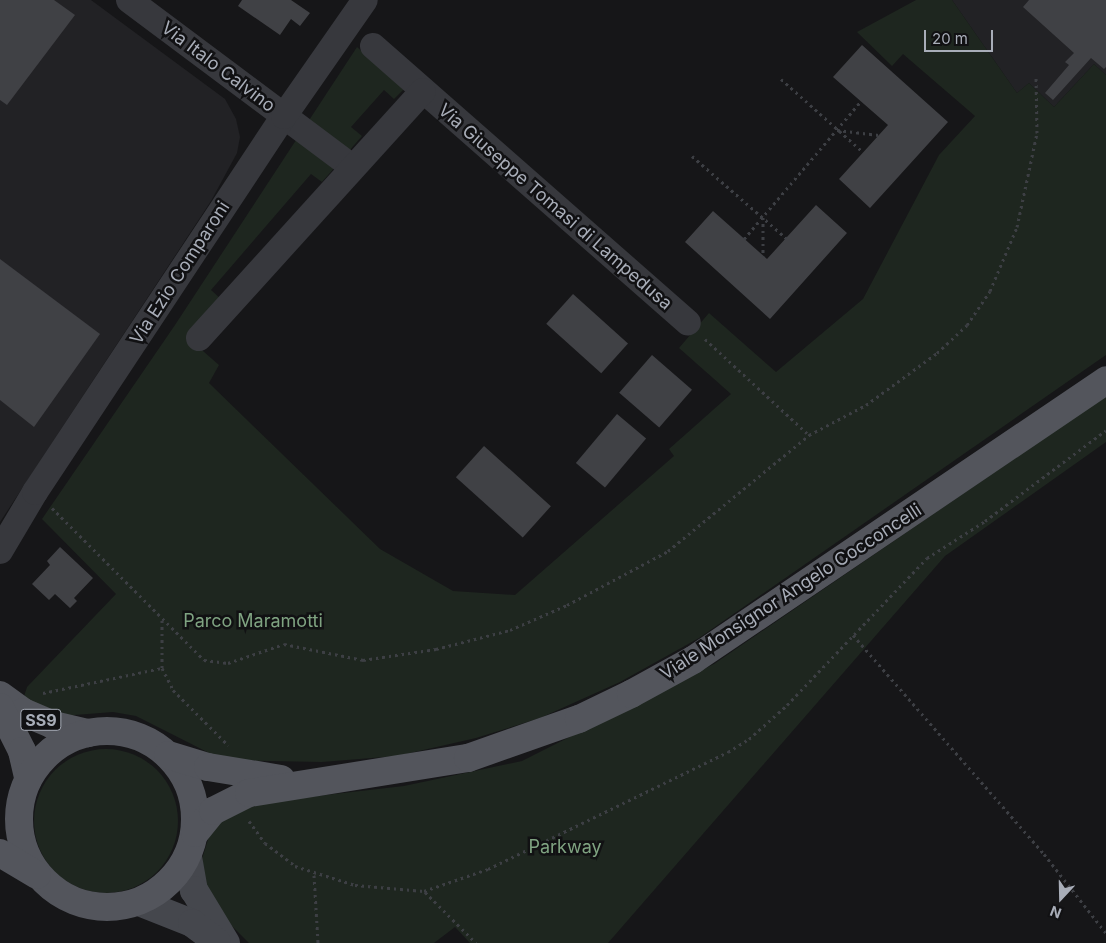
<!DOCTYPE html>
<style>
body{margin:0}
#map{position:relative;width:1106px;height:943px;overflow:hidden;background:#161618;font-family:Inter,sans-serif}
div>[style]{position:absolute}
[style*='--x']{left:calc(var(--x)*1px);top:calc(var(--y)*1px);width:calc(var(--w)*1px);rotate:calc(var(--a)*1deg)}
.built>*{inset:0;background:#222225}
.green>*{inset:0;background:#1e261f}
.round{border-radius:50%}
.building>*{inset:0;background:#404145;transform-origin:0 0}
.path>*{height:3px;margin-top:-1.5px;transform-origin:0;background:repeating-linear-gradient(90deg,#3d3f44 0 2.5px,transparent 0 6.5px)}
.street>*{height:26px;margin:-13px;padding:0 13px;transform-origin:13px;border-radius:13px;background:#37383d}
.secondary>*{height:28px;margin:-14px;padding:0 14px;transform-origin:14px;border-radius:14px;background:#45474d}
.primary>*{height:28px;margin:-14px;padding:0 14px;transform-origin:14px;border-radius:14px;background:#53555c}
.primary>.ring{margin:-14px;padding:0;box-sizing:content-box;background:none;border:28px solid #53555c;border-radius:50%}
span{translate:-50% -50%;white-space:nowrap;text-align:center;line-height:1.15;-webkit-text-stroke:5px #111113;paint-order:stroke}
.shield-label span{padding:1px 4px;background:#111113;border:1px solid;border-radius:4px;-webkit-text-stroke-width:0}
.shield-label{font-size:16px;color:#a8adb8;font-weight:700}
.street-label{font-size:18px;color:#a8adb8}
.park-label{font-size:18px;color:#7fa381}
.north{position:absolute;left:1036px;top:873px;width:50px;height:50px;-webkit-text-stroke:4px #111113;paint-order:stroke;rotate:201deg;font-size:14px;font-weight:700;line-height:20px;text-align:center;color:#a8adb8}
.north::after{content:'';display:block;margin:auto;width:18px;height:22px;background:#a8adb8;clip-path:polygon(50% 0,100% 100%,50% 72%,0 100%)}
.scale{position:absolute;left:924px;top:30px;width:69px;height:22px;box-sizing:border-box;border:2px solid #a8adb8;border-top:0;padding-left:6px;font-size:15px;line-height:18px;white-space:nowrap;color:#a8adb8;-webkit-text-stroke:4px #111113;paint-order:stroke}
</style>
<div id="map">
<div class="built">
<div style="clip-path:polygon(0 0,91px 0,225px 99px,236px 119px,240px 137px,237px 153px,211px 201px,0 522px)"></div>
<div style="clip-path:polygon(952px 0,1106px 0,1106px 75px,1094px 64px,1054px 107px,1029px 83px,1017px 93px)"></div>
</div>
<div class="green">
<div style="clip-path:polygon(916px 0,952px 0,1017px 93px,1029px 83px,1054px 107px,1094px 64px,1106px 75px,1106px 355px,699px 638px,620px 682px,540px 718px,476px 738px,397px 756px,322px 762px,223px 760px,136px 716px,113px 712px,62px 716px,22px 703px,27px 687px,116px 594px,42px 519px,175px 325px,357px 47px,404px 89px,394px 99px,384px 90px,351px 127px,362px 136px,322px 182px,311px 174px,211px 290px,221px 299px,187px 337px,219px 365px,209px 383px,380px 549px,453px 591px,515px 595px,674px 456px,669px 449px,731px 394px,679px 348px,709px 313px,776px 372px,863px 299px,939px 155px,975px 116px,903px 54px,892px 66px,857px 32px)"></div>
<div style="clip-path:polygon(1106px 396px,1106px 442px,945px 556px,608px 943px,470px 943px,455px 927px,434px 943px,249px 943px,208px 902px,202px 859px,210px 833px,223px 816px,256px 803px,404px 786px,522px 761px,714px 664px)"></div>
<div class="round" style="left:34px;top:749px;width:144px;height:144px"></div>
</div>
<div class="building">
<div style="clip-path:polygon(0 0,54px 0,75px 15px,7px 105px,0 100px)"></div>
<div style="clip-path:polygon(242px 0,291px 0,310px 13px,300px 26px,291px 19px,280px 35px,238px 6px)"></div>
<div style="clip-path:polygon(1029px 0,1106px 0,1106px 67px,1104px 69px,1091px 58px,1053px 100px,1045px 93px,1069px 65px,1065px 62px,1074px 53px,1023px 7px)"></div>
<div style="clip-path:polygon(862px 45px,948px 122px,870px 208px,839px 179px,888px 125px,833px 77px)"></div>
<div style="clip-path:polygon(816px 205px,847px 233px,770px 319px,685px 242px,713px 211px,767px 259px)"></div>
<div style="clip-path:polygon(0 259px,100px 334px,34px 427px,0 400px)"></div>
<div style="left:573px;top:294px;width:74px;height:40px;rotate:42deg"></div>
<div style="left:652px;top:355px;width:53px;height:50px;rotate:41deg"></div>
<div style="left:617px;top:414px;width:38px;height:64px;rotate:40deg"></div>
<div style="left:484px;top:446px;width:90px;height:42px;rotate:42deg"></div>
<div style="clip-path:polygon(60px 547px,93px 578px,74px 598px,77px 601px,70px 608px,55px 594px,49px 600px,32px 584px,50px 565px,47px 561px)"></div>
</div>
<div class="path">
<div style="--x:781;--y:79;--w:110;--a:41.7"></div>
<div style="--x:837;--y:130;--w:42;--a:6.8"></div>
<div style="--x:692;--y:156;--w:125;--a:41.1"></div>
<div style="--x:763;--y:217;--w:39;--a:90"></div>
<div style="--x:744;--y:239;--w:181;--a:-49.7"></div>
<div style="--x:705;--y:339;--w:142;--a:42.7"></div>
<div style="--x:52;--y:508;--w:215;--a:45"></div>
<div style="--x:204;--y:660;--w:24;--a:7"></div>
<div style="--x:228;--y:663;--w:59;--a:-18.7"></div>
<div style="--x:284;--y:644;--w:81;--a:11.4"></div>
<div style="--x:363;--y:660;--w:74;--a:-8.6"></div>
<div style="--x:436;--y:649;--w:76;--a:-14.4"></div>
<div style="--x:510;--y:630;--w:62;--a:-23.7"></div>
<div style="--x:567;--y:605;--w:115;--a:-28.1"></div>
<div style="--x:668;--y:551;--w:183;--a:-39.4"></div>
<div style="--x:809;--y:435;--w:64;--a:-27.8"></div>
<div style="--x:866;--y:405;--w:88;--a:-36.2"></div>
<div style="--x:937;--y:353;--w:41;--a:-43"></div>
<div style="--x:967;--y:325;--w:41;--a:-55.9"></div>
<div style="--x:990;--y:291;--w:69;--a:-67.1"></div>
<div style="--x:1017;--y:227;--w:96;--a:-78"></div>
<div style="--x:1037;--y:133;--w:55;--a:-91"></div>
<div style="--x:853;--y:635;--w:291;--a:48.9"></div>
<div style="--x:1044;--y:854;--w:100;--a:51.9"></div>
<div style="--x:162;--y:668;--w:50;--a:-90"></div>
<div style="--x:43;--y:693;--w:122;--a:-11.9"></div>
<div style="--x:162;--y:668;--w:25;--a:63"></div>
<div style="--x:173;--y:690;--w:78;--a:45"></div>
<div style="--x:249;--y:821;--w:27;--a:54"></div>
<div style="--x:265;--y:843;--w:38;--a:37"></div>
<div style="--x:295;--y:866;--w:63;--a:17.6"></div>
<div style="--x:355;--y:885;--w:69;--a:5"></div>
<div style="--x:424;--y:891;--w:68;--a:-19"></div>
<div style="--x:488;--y:869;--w:267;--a:-26"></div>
<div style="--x:728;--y:752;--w:25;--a:-32"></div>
<div style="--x:749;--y:739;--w:51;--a:-41.8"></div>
<div style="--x:787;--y:705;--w:203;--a:-46.4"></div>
<div style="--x:927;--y:558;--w:69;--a:-32.5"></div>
<div style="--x:985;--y:521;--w:151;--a:-36.9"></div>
<div style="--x:314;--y:875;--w:68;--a:86.6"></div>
<div style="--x:425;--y:892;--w:72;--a:45"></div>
</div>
<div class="street">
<div style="--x:129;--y:0;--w:279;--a:36.8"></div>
<div style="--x:373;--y:46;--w:419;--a:41.3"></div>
<div style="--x:199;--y:338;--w:333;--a:-47.8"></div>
<div style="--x:0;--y:551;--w:69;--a:-59.3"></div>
<div style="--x:35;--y:492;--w:451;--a:-56.5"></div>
<div style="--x:284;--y:116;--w:141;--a:-55.1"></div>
</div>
<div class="secondary">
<div style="--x:188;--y:857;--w:34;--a:80"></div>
<div style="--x:194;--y:890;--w:62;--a:58.9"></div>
<div style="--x:139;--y:902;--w:57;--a:21.6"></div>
<div style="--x:192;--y:923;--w:31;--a:37"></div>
</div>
<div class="primary">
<div style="--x:0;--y:695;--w:29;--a:36"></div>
<div style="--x:23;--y:712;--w:33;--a:23"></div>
<div style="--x:53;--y:725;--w:36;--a:13"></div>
<div style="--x:0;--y:707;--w:49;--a:63.4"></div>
<div style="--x:22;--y:751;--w:28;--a:77"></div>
<div class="ring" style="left:19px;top:731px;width:148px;height:148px"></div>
<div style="--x:168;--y:755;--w:42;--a:16.7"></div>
<div style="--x:208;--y:767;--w:74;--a:9.3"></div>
<div style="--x:195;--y:833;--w:28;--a:-51"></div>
<div style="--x:213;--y:811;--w:40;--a:-26.6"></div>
<div style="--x:249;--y:793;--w:222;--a:-9.1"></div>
<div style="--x:468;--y:758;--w:118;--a:-19.4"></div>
<div style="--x:579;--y:719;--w:58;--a:-25.7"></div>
<div style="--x:631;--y:694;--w:71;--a:-28.7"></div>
<div style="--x:693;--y:660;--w:499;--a:-34.1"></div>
<div style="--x:0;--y:853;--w:43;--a:30.7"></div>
</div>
<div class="shield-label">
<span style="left:41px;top:720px">SS9</span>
</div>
<div class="street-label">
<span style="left:218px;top:67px;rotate:37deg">Via Italo Calvino</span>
<span style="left:555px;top:207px;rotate:41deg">Via Giuseppe Tomasi di Lampedusa</span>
<span style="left:180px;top:273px;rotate:-57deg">Via Ezio Comparoni</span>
<span style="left:791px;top:592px;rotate:-33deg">Viale Monsignor Angelo Cocconcelli</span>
</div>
<div class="park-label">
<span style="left:253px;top:621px">Parco Maramotti</span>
<span style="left:565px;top:847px">Parkway</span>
</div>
<div class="north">N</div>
<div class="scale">20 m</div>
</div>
